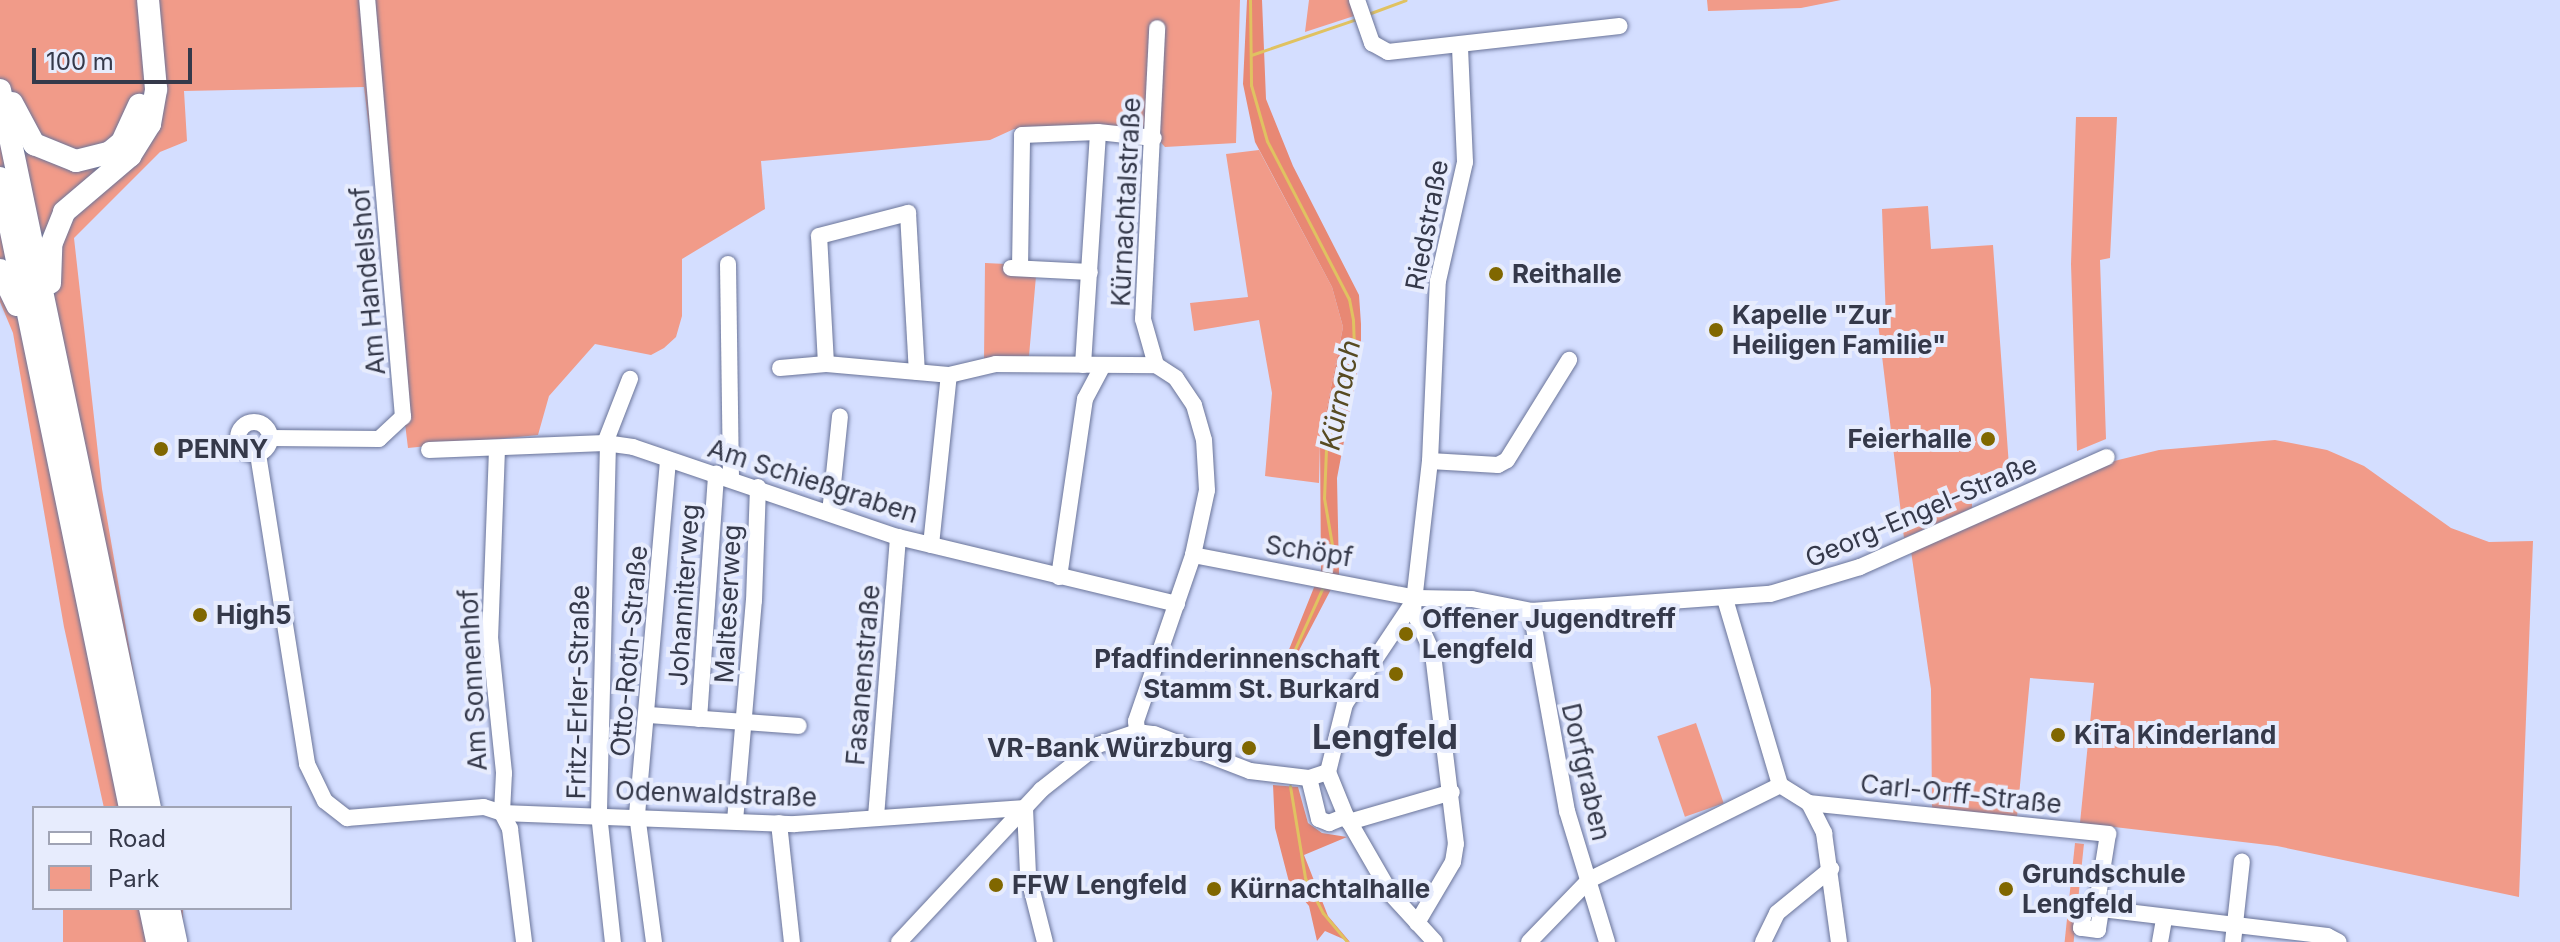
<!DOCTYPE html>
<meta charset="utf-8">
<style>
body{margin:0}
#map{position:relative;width:2560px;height:942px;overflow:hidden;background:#d4deff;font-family:Inter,sans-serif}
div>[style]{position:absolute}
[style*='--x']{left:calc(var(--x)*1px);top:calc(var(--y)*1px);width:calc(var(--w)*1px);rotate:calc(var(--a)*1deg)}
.green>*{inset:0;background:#f19b89;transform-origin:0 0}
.forest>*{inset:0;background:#e88874}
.stream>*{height:3px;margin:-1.5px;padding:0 1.5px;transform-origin:1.5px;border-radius:1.5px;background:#e0c261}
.roads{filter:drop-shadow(0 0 2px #6a7499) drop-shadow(0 0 2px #6a7499)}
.minor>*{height:16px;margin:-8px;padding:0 8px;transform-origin:8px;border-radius:8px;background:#fff}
.minor>.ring{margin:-8px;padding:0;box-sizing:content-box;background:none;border:16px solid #fff;border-radius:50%}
.highway>*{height:22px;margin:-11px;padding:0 11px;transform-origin:11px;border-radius:11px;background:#fff}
.dots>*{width:22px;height:22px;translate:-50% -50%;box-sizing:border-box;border:4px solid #e7ecfd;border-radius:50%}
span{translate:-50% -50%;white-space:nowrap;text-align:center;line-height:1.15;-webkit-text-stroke:8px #e7ecfd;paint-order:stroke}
.street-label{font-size:26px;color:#35394a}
.poi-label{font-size:26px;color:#35394a;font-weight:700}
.left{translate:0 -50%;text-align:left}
.right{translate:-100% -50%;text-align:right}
.water-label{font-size:28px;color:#574b22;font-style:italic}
.district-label{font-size:34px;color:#35394a;font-weight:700}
.legend{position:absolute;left:32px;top:806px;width:260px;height:104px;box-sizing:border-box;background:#e7ecfd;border:2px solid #a0a4b5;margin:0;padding:10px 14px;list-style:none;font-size:24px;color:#35394a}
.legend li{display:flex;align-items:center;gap:16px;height:40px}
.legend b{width:40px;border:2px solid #a0a4b5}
.scale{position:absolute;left:32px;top:48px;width:160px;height:36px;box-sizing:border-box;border:4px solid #35394a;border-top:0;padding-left:10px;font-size:24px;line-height:28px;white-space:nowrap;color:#35394a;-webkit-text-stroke:6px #e7ecfd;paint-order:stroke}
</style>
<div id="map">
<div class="green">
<div style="clip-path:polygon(0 0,1240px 0,1236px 143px,1165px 147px,1152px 133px,1077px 125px,1014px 129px,990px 140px,761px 161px,765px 209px,682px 259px,682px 316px,676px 337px,664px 348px,651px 355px,595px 344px,549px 396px,538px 435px,408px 448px,364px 87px,184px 91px,187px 141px,160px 152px,74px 238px,102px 489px,157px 808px,104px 808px,64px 627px,13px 333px,0 302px)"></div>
<div style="clip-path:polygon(1309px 0,1349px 0,1354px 16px,1305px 32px)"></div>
<div style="clip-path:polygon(1707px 0,1841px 0,1801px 8px,1708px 11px)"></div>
<div style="clip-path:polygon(2076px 117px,2117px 117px,2110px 258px,2100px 260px,2106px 439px,2077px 451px,2071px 264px)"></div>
<div style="clip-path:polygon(1259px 150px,1332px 287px,1343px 327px,1320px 443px,1319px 483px,1265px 476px,1272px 393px,1259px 320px,1194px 331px,1190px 303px,1248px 297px,1226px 154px)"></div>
<div style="clip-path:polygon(1928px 206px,1931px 249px,1993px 245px,2010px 480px,1972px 495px,1972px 508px,1904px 538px,1878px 323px,1886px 321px,1882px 209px)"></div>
<div style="clip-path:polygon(985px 263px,1006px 264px,1005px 274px,1036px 276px,1029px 356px,984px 360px)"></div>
<div style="clip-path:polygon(2275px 440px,2327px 450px,2364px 466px,2451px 528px,2489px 542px,2533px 541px,2519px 897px,2277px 846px,2080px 823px,2094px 683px,2030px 678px,2017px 817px,1932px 809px,1931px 689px,1911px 551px,2106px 463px,2159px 450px)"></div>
<div style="left:1696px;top:723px;width:85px;height:41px;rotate:71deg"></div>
<div style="left:2075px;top:843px;width:9px;height:100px;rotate:6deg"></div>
<div style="left:63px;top:908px;width:120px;height:35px"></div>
</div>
<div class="forest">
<div style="clip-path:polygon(1247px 0,1262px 0,1266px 99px,1293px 166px,1359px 295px,1361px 324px,1361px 352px,1337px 478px,1339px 574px,1294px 660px,1286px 657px,1321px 570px,1320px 443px,1343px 327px,1332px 287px,1255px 142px,1243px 84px)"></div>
<div style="clip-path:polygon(1273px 785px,1298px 787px,1308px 823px,1322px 833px,1347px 837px,1304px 855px,1328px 916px,1350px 942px,1325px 931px,1317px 941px,1309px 906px,1289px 882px,1275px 828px)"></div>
</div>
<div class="stream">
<div style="--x:1250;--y:0;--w:85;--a:89.3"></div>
<div style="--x:1251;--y:85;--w:58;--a:74.1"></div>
<div style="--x:1267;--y:141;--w:178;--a:62.6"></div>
<div style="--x:1349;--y:299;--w:21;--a:79"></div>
<div style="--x:1353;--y:320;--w:30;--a:88"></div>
<div style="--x:1354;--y:350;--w:103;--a:105.8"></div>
<div style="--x:1326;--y:449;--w:49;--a:92.3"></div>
<div style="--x:1324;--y:498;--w:48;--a:80.3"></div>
<div style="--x:1332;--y:545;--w:31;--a:99"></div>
<div style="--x:1368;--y:14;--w:40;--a:-20.2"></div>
<div style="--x:1251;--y:55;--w:112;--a:-18.8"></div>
<div style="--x:1290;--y:660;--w:80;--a:-65.7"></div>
<div style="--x:1290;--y:786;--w:93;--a:80.7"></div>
<div style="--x:1305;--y:878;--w:39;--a:63"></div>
<div style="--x:1323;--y:913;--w:38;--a:50"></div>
</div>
<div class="roads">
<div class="minor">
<div style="--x:1357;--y:0;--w:46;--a:70.8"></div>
<div style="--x:1372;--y:43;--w:18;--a:29"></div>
<div style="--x:1388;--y:52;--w:233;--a:-6.4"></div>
<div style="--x:728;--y:264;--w:214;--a:89.2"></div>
<div style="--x:1011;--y:268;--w:79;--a:2.9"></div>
<div style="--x:1020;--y:268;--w:133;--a:-89.1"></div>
<div style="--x:1022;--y:135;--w:76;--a:-2.3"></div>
<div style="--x:1098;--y:132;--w:56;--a:6.1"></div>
<div style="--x:826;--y:364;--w:128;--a:-93.1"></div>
<div style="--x:819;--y:236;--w:92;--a:-14.5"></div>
<div style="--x:908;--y:213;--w:159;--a:86.8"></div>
<div style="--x:1083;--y:365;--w:233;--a:-86.3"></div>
<div style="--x:780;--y:368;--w:46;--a:-5"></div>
<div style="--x:826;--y:364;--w:123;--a:5.1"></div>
<div class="ring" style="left:238px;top:422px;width:16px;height:16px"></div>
<div style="--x:271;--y:438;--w:108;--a:0.5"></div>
<div style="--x:379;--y:439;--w:33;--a:-43"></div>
<div style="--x:403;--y:417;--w:419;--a:-94.9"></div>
<div style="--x:605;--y:443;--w:69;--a:-68.7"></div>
<div style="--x:608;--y:443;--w:371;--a:91.4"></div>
<div style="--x:599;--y:814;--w:129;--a:83.8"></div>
<div style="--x:497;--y:449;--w:188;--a:92.1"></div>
<div style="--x:490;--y:637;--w:137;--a:84.1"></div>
<div style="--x:504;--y:773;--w:40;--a:92.9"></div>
<div style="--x:429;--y:450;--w:176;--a:-2.3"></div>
<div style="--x:605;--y:443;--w:28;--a:8"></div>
<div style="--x:633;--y:447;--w:280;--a:18.8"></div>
<div style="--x:898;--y:537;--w:287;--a:13.5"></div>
<div style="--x:258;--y:454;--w:314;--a:81"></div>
<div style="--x:307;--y:764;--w:41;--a:64.1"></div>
<div style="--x:325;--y:801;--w:28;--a:38"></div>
<div style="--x:347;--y:818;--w:137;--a:-4.6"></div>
<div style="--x:484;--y:807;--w:19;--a:18"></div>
<div style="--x:502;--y:813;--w:293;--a:2.2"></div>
<div style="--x:795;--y:824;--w:231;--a:-4"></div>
<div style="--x:1430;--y:461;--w:68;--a:3.4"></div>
<div style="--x:1498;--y:465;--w:10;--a:-29"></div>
<div style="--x:1507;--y:460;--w:118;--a:-58.2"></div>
<div style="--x:830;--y:513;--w:97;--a:-84.1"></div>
<div style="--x:931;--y:545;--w:171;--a:-84"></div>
<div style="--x:949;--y:375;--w:48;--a:-13.2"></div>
<div style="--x:996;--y:364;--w:160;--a:0.4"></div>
<div style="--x:1193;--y:555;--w:227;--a:10.9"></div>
<div style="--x:1416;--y:598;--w:56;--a:1"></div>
<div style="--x:1472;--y:599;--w:60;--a:11.5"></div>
<div style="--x:1531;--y:611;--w:240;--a:-4.1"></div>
<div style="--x:1770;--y:594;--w:94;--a:-16.7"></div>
<div style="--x:1860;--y:567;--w:270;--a:-24"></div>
<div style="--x:1059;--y:577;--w:180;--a:-81.7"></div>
<div style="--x:1085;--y:399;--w:38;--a:-62"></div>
<div style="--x:1725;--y:599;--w:194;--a:73.5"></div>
<div style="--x:1780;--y:785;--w:34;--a:32"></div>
<div style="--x:1809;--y:803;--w:34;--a:63"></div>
<div style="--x:1824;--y:833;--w:110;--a:82.2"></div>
<div style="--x:1531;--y:611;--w:203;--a:79.8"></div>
<div style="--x:1567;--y:811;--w:137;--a:73"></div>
<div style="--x:650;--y:715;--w:149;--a:4.2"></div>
<div style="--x:699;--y:719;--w:246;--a:-86"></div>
<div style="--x:1137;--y:732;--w:11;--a:-95"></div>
<div style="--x:1136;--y:721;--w:176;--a:-71"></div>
<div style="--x:1193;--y:555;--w:66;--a:-77.8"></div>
<div style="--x:1207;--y:490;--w:50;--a:-93.4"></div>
<div style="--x:1204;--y:440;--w:36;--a:-106"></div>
<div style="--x:1194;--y:405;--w:32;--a:-124"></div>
<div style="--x:1176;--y:378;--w:24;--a:-147"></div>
<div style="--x:1156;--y:365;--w:48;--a:-105.8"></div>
<div style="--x:1143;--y:319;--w:291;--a:-87.2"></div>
<div style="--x:1328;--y:772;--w:48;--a:67.8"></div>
<div style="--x:1346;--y:816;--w:90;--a:60"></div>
<div style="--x:1391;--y:894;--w:65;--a:47.5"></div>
<div style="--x:1309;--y:778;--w:42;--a:76.3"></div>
<div style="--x:1319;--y:819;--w:11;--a:22"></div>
<div style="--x:1329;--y:823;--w:18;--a:-22"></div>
<div style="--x:1809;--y:803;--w:301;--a:5.9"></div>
<div style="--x:2108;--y:834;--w:76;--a:99.1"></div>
<div style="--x:1025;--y:808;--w:67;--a:87.4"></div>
<div style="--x:1028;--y:875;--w:69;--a:75.8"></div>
<div style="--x:502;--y:813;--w:18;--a:63"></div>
<div style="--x:510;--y:829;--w:114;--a:82.9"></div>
<div style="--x:876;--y:817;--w:281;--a:-85.5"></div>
<div style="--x:735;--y:821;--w:221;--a:-85.1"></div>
<div style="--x:754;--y:601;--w:114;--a:-88"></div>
<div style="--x:1349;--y:822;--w:107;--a:-16.2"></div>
<div style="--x:779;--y:823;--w:120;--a:83.8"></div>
<div style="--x:2101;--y:910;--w:20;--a:99"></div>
<div style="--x:2098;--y:930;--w:17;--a:-173"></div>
<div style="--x:2081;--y:928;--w:21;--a:-79"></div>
<div style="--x:2085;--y:907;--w:244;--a:6.8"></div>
<div style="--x:2327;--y:936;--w:13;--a:27"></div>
<div style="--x:1417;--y:923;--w:71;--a:-59.5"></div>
<div style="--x:1453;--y:862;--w:18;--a:-81"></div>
<div style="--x:1456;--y:844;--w:191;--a:-96.9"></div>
<div style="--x:1433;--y:654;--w:48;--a:-114.4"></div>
<div style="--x:1413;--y:610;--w:150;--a:-83.5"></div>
<div style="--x:1430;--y:461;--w:180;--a:-87.5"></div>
<div style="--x:1438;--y:281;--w:122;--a:-77.2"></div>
<div style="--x:1465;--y:162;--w:115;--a:-92.5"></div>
<div style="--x:654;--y:942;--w:128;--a:-97.6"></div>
<div style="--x:637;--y:815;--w:357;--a:-85"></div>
<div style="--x:899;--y:942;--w:208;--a:-46.9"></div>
<div style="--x:1041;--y:790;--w:73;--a:-38.3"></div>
<div style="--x:1098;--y:745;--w:41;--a:-18.4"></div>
<div style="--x:1137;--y:732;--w:17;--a:7"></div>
<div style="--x:1154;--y:734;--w:103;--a:21.1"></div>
<div style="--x:1250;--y:771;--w:59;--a:6.8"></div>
<div style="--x:1309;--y:778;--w:20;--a:-18"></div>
<div style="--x:1328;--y:772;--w:70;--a:-76"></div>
<div style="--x:1345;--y:704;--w:128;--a:-56.2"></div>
<div style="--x:1529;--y:942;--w:86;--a:-45.9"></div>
<div style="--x:1589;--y:880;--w:213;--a:-26.4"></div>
<div style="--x:1763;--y:942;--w:32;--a:-64"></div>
<div style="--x:1777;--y:913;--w:70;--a:-39.2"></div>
<div style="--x:2160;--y:942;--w:23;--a:-80"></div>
<div style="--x:2233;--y:942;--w:81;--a:-83.7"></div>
</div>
<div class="highway">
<div style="--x:0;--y:90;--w:734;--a:78.2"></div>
<div style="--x:12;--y:103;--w:47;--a:61.8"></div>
<div style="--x:34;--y:144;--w:45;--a:22"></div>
<div style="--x:76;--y:161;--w:34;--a:-14"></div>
<div style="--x:109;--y:153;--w:17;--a:-40"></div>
<div style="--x:122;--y:142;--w:41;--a:-65.3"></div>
<div style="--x:0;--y:178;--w:643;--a:78.34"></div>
<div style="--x:0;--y:270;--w:39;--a:64"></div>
<div style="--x:50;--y:283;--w:38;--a:-88"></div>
<div style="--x:51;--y:245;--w:35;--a:-68"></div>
<div style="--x:64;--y:212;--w:87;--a:-40.3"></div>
<div style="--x:130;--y:156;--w:38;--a:-58"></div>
<div style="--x:150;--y:124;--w:36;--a:-80"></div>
<div style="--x:156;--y:89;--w:89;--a:-95.1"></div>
<div style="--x:150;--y:908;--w:35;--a:78"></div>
<div style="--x:169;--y:908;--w:35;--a:78"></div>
</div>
</div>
<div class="dots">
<div style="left:1496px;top:274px;background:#806700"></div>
<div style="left:1716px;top:330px;background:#806700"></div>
<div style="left:1988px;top:439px;background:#806700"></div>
<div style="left:161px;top:449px;background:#806700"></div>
<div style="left:200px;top:615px;background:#806700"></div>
<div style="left:1406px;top:634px;background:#806700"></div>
<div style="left:1396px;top:674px;background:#806700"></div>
<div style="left:2058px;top:735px;background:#806700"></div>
<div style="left:1249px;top:748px;background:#806700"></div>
<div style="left:996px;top:885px;background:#806700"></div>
<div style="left:1214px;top:889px;background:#806700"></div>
<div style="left:2006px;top:889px;background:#806700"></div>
</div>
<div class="street-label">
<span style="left:1126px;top:202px;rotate:-87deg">Kürnachtalstraße</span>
<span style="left:1427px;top:225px;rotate:-79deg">Riedstraße</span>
<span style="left:368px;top:281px;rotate:-95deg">Am Handelshof</span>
<span style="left:813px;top:481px;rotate:18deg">Am Schießgraben</span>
<span style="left:1921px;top:511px;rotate:-23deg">Georg-Engel-Straße</span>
<span style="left:1309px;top:551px;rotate:9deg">Schöpf</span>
<span style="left:684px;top:595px;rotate:-86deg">Johanniterweg</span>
<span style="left:728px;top:604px;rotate:-87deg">Malteserweg</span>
<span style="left:629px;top:651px;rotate:-85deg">Otto-Roth-Straße</span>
<span style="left:863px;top:675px;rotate:-85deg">Fasanenstraße</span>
<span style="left:473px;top:680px;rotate:-93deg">Am Sonnenhof</span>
<span style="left:578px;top:692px;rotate:-89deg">Fritz-Erler-Straße</span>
<span style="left:1586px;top:772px;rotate:77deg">Dorfgraben</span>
<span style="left:716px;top:794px;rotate:2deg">Odenwaldstraße</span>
<span style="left:1961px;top:794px;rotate:6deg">Carl-Orff-Straße</span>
</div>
<div class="poi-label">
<span class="left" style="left:1512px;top:274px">Reithalle</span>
<span class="left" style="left:1732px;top:330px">Kapelle "Zur<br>Heiligen Familie"</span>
<span class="right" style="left:1972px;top:439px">Feierhalle</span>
<span class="left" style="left:177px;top:449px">PENNY</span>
<span class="left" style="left:216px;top:615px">High5</span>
<span class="left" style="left:1422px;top:634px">Offener Jugendtreff<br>Lengfeld</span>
<span class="right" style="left:1380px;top:674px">Pfadfinderinnenschaft<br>Stamm St. Burkard</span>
<span class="left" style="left:2074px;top:735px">KiTa Kinderland</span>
<span class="right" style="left:1233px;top:748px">VR-Bank Würzburg</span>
<span class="left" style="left:2022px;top:889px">Grundschule<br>Lengfeld</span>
<span class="left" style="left:1012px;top:885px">FFW Lengfeld</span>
<span class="left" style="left:1230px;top:889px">Kürnachtalhalle</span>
</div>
<div class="water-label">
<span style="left:1340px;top:395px;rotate:-79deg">Kürnach</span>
</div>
<div class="district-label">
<span style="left:1385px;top:737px">Lengfeld</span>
</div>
<ul class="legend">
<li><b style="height:10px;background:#fff"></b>Road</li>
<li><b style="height:22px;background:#f19b89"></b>Park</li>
</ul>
<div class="scale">100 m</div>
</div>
